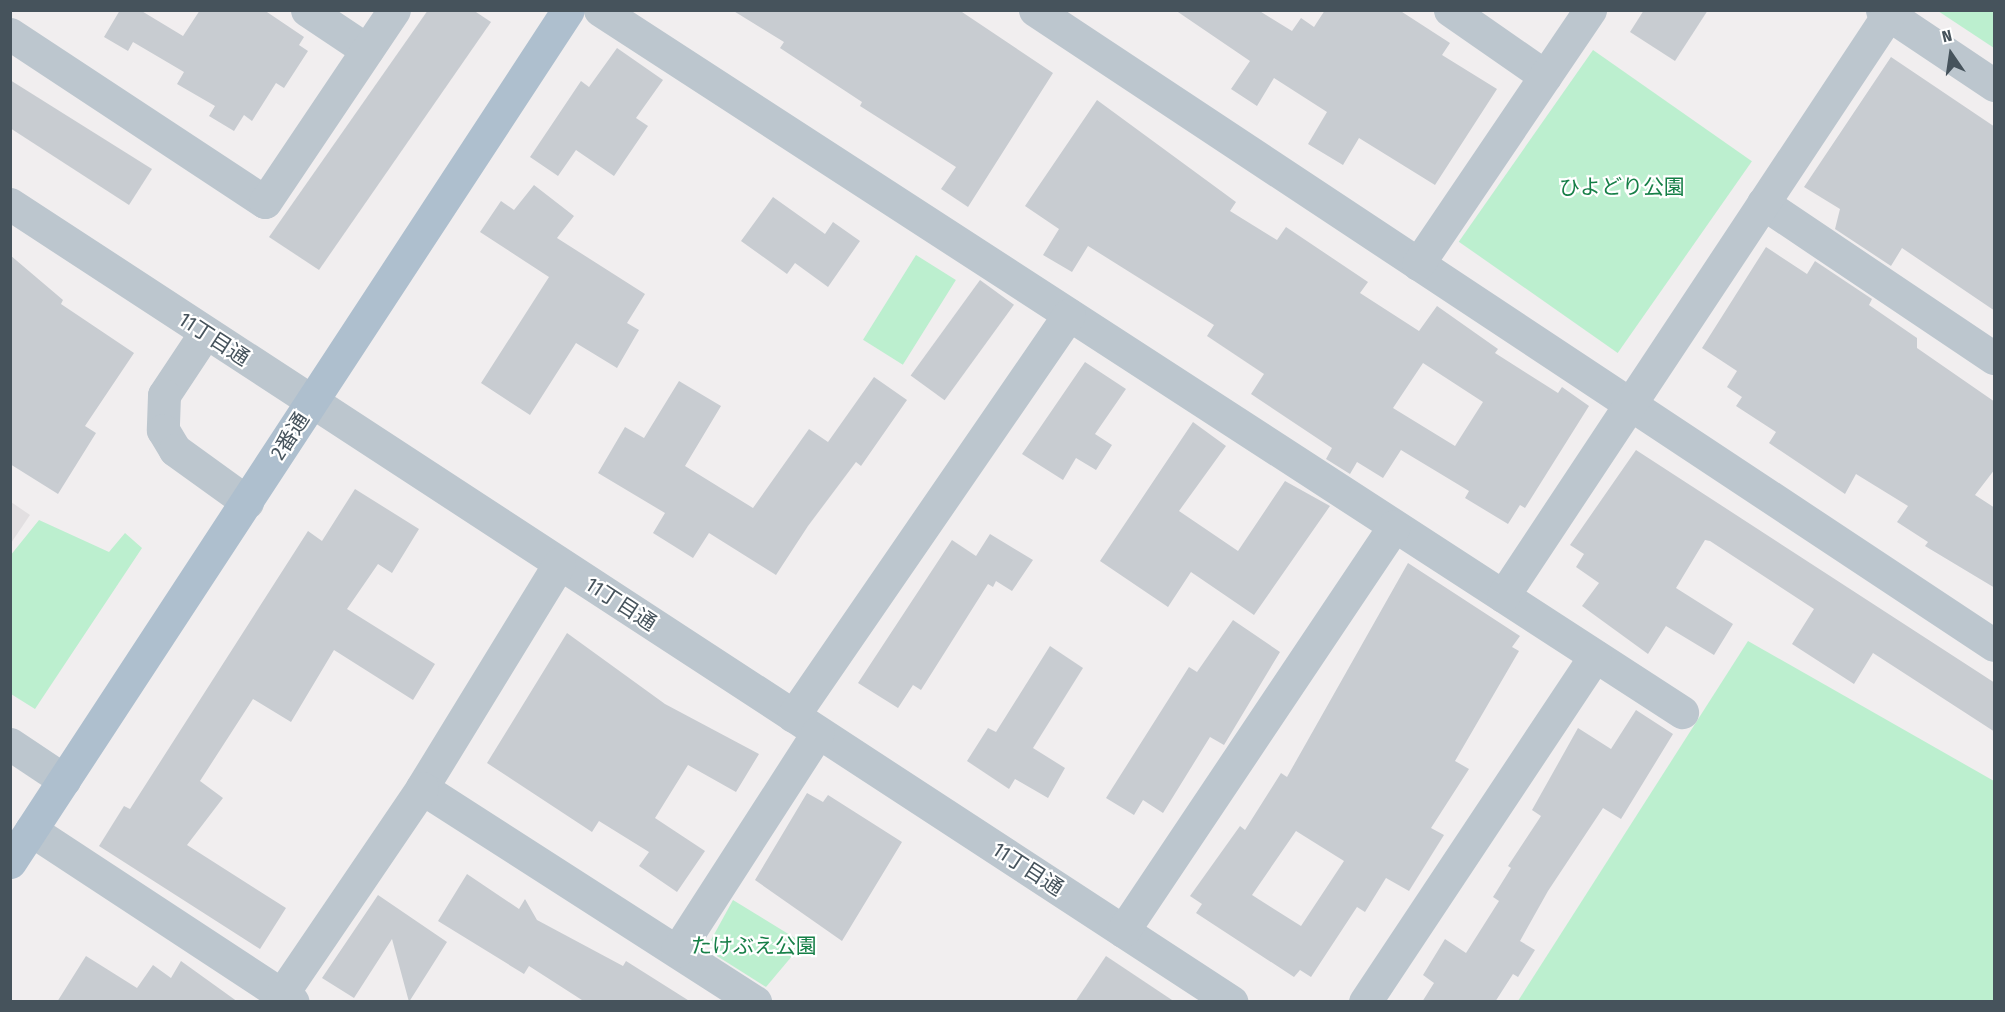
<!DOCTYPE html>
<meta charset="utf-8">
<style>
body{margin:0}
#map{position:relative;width:2005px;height:1012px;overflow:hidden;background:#f1eeef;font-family:"Fira Sans Condensed","Noto Sans JP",sans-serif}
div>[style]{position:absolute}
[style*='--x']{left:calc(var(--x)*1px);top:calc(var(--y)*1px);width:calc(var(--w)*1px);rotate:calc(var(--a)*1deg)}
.education>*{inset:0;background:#e2dfe1}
.green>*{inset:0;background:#bcefcf;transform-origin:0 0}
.building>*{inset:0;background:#c8ccd1;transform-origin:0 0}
.minor>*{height:33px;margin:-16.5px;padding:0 16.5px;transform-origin:16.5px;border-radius:16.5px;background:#bcc6ce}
.major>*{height:33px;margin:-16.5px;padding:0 16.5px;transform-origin:16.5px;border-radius:16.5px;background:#aebfce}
span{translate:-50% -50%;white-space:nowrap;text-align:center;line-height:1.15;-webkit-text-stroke:4.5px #fff;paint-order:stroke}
.park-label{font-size:21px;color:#167f47}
.street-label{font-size:21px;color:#46535c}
.frame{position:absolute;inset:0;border:12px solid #46535c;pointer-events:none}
.north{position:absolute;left:1921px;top:24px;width:60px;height:60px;-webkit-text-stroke:4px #fff;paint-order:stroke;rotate:347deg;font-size:16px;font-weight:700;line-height:24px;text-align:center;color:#46535c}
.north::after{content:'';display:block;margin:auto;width:21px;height:27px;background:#46535c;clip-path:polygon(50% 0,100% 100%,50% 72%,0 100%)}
</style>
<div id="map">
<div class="education">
<div style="clip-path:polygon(11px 502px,30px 515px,11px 543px)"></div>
</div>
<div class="green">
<div style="clip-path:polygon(1938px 11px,1994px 11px,1994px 48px)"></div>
<div style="left:1593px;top:50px;width:194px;height:234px;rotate:35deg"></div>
<div style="left:916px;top:255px;width:47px;height:100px;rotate:32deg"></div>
<div style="clip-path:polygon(39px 520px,109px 552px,125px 533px,142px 548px,35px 709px,11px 694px,10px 556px)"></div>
<div style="clip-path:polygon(1748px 641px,1994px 781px,1994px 1001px,1518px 1001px)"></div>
<div style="clip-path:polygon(733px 900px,803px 943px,766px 987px,717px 956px,711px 940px)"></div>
</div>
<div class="building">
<div style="clip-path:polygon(120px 10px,140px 10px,183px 36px,200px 10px,264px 10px,304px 37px,299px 45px,308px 51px,284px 88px,276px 83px,252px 121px,244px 115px,234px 131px,209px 116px,215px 106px,177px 84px,184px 72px,133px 42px,128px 51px,104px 37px)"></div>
<div style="clip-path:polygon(428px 10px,473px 10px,491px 22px,319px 270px,269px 237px)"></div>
<div style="clip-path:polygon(732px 10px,959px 10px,1053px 73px,968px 207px,941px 189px,956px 167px,860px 106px,862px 102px,780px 48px,784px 42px)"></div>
<div style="clip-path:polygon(1175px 10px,1258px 10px,1292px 31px,1301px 18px,1314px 27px,1325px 10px,1399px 10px,1450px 43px,1442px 55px,1497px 89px,1435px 185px,1359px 138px,1343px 165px,1308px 144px,1327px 112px,1274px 78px,1257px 106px,1231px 89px,1250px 61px)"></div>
<div style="clip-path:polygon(1644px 10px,1708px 10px,1675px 61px,1630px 32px)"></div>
<div style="clip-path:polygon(617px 48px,663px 80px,636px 118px,648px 126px,614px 176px,576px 150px,558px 176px,530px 157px,581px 81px,589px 87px)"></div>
<div style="clip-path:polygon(1891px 57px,1995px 127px,1995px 311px,1902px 248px,1891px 266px,1835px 229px,1840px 209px,1804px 187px)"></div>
<div style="clip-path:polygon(10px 80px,152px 169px,129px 205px,10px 128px)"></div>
<div style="clip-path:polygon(evenodd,1097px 100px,1236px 202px,1230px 211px,1277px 240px,1286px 227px,1368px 282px,1360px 293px,1419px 331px,1437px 306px,1498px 349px,1495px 353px,1558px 393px,1562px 387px,1589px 406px,1525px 508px,1520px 505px,1508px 524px,1465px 498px,1469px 491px,1401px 450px,1383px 478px,1357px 462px,1350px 474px,1326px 459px,1332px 448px,1251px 394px,1264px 374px,1207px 336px,1214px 325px,1088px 246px,1072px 272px,1043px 255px,1059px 229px,1025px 206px,1097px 100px,1423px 363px,1483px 402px,1455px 446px,1393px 408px,1423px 363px)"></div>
<div style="clip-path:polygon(534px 185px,574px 216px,557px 238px,645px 294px,627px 323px,639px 330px,617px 368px,576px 343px,530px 415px,481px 383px,549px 277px,480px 232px,501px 201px,514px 210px)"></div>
<div style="clip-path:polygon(773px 197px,825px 234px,833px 222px,860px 241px,828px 287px,795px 263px,787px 274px,741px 241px)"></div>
<div style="clip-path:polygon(1766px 247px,1807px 274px,1815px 261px,1872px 299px,1869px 305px,1917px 338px,1917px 348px,1995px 402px,1995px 469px,1975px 495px,1995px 508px,1995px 588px,1925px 546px,1928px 542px,1897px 522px,1908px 506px,1856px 474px,1845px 494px,1769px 443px,1776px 432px,1736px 406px,1742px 397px,1727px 387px,1737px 371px,1702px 348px)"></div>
<div style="clip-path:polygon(10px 255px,63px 300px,61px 304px,134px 353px,85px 426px,96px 433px,58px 494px,10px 464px)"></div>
<div style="left:980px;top:280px;width:42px;height:118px;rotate:36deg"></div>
<div style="clip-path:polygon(1085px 362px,1126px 389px,1095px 434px,1112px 445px,1096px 470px,1076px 458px,1063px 480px,1022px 454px)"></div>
<div style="clip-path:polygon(874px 377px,907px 400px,861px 466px,856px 462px,808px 526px,776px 575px,709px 533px,693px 558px,653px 533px,665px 513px,598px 473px,625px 427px,644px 438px,679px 381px,721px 406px,685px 466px,753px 508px,809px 429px,828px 442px)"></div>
<div style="clip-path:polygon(1193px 422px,1226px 446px,1179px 511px,1238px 551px,1285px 481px,1330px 506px,1254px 615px,1191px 572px,1168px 607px,1100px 561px)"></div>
<div style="clip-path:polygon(1636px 450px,1995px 683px,1995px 732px,1873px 653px,1854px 684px,1792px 644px,1814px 609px,1710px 541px,1705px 540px,1676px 588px,1733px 624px,1714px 655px,1666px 626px,1648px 654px,1582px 606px,1599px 583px,1576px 567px,1584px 554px,1570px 545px)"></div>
<div style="clip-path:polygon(355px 489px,419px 529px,392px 573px,378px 564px,347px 609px,435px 664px,413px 700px,334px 650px,291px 722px,253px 699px,200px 781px,223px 798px,187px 845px,286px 908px,260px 949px,99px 846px,124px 806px,130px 809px,308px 531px,322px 541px)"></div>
<div style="clip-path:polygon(990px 534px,1033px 560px,1012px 591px,996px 581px,993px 587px,988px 584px,921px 690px,913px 685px,898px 708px,858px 683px,952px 540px,976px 556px)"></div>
<div style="clip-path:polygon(evenodd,1408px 563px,1520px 636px,1512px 647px,1519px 651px,1455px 761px,1469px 769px,1431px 828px,1444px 835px,1409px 891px,1386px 878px,1365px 912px,1357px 907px,1311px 977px,1300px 970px,1294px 977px,1196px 913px,1202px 904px,1190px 896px,1240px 826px,1245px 830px,1281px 773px,1287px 777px,1408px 563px,1296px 831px,1344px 861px,1301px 926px,1252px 895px,1296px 831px)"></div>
<div style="clip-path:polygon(1233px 620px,1280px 652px,1224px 745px,1210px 737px,1163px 813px,1143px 800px,1134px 815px,1106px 798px,1189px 667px,1197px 672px)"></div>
<div style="clip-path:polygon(567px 633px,665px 704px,759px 754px,736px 792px,688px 765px,655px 818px,705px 851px,677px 892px,639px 866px,649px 852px,599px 821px,592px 832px,487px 763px)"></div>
<div style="clip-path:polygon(1050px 646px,1083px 668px,1033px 748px,1065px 768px,1048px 798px,1015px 779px,1009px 789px,967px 761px,988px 728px,996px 732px)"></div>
<div style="clip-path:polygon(1636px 710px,1673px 734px,1621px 819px,1603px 808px,1548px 891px,1520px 941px,1535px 950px,1518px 977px,1513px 974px,1495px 1002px,1422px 1002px,1434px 983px,1423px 975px,1445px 939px,1466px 953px,1499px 901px,1493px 897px,1511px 868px,1508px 866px,1541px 816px,1532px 810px,1578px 728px,1611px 749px)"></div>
<div style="clip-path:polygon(807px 793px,823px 802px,828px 795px,902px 842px,842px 941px,755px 880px)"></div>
<div style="clip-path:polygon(467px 874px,519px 909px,525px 899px,537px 920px,623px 966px,626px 961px,691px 1002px,585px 1002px,529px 966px,524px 974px,438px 921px)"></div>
<div style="clip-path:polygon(378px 895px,447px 942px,409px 1002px,392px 939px,354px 998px,322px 978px)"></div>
<div style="clip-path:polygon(86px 956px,137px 988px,153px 965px,171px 978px,181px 961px,238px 1002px,57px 1002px)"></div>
<div style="clip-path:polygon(1106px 956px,1175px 1002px,1075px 1002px)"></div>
</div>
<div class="minor">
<div style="--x:307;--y:10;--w:72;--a:33.7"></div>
<div style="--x:600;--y:10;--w:1290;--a:32.98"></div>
<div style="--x:1035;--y:10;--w:1150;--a:33.51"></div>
<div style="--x:1450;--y:10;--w:116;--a:34.8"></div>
<div style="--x:1882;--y:10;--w:135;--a:33.8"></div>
<div style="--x:10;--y:34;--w:305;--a:33.4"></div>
<div style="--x:265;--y:202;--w:231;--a:-56.1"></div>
<div style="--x:1763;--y:203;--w:278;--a:33.9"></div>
<div style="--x:10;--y:204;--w:1459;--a:33.15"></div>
<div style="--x:1418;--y:264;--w:307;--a:-55.9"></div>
<div style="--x:205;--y:333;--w:74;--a:123.5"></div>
<div style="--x:164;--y:395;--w:35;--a:92"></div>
<div style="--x:163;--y:430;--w:23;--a:59"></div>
<div style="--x:175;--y:450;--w:89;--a:35.8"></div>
<div style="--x:559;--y:564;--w:263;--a:121.5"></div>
<div style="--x:422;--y:788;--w:396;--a:32.7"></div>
<div style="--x:1503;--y:596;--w:697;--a:-56.47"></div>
<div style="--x:793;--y:716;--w:487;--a:-55.5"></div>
<div style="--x:10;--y:744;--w:65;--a:33.7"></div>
<div style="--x:31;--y:830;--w:313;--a:33.3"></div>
<div style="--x:1123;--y:931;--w:487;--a:-56.2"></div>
<div style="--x:677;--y:951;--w:260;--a:-57.2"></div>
<div style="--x:282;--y:994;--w:249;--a:-55.8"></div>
<div style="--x:1365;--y:1002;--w:415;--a:-56.4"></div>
</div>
<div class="major">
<div style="--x:10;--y:862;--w:1018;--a:-56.78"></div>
</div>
<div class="park-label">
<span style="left:1622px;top:187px">ひよどり公園</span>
<span style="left:754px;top:946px">たけぶえ公園</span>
</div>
<div class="street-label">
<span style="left:214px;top:339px;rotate:33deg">11丁目通</span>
<span style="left:290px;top:436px;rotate:-57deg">2番通</span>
<span style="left:621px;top:604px;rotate:33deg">11丁目通</span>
<span style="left:1028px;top:869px;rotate:33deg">11丁目通</span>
</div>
<div class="frame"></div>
<div class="north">N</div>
</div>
